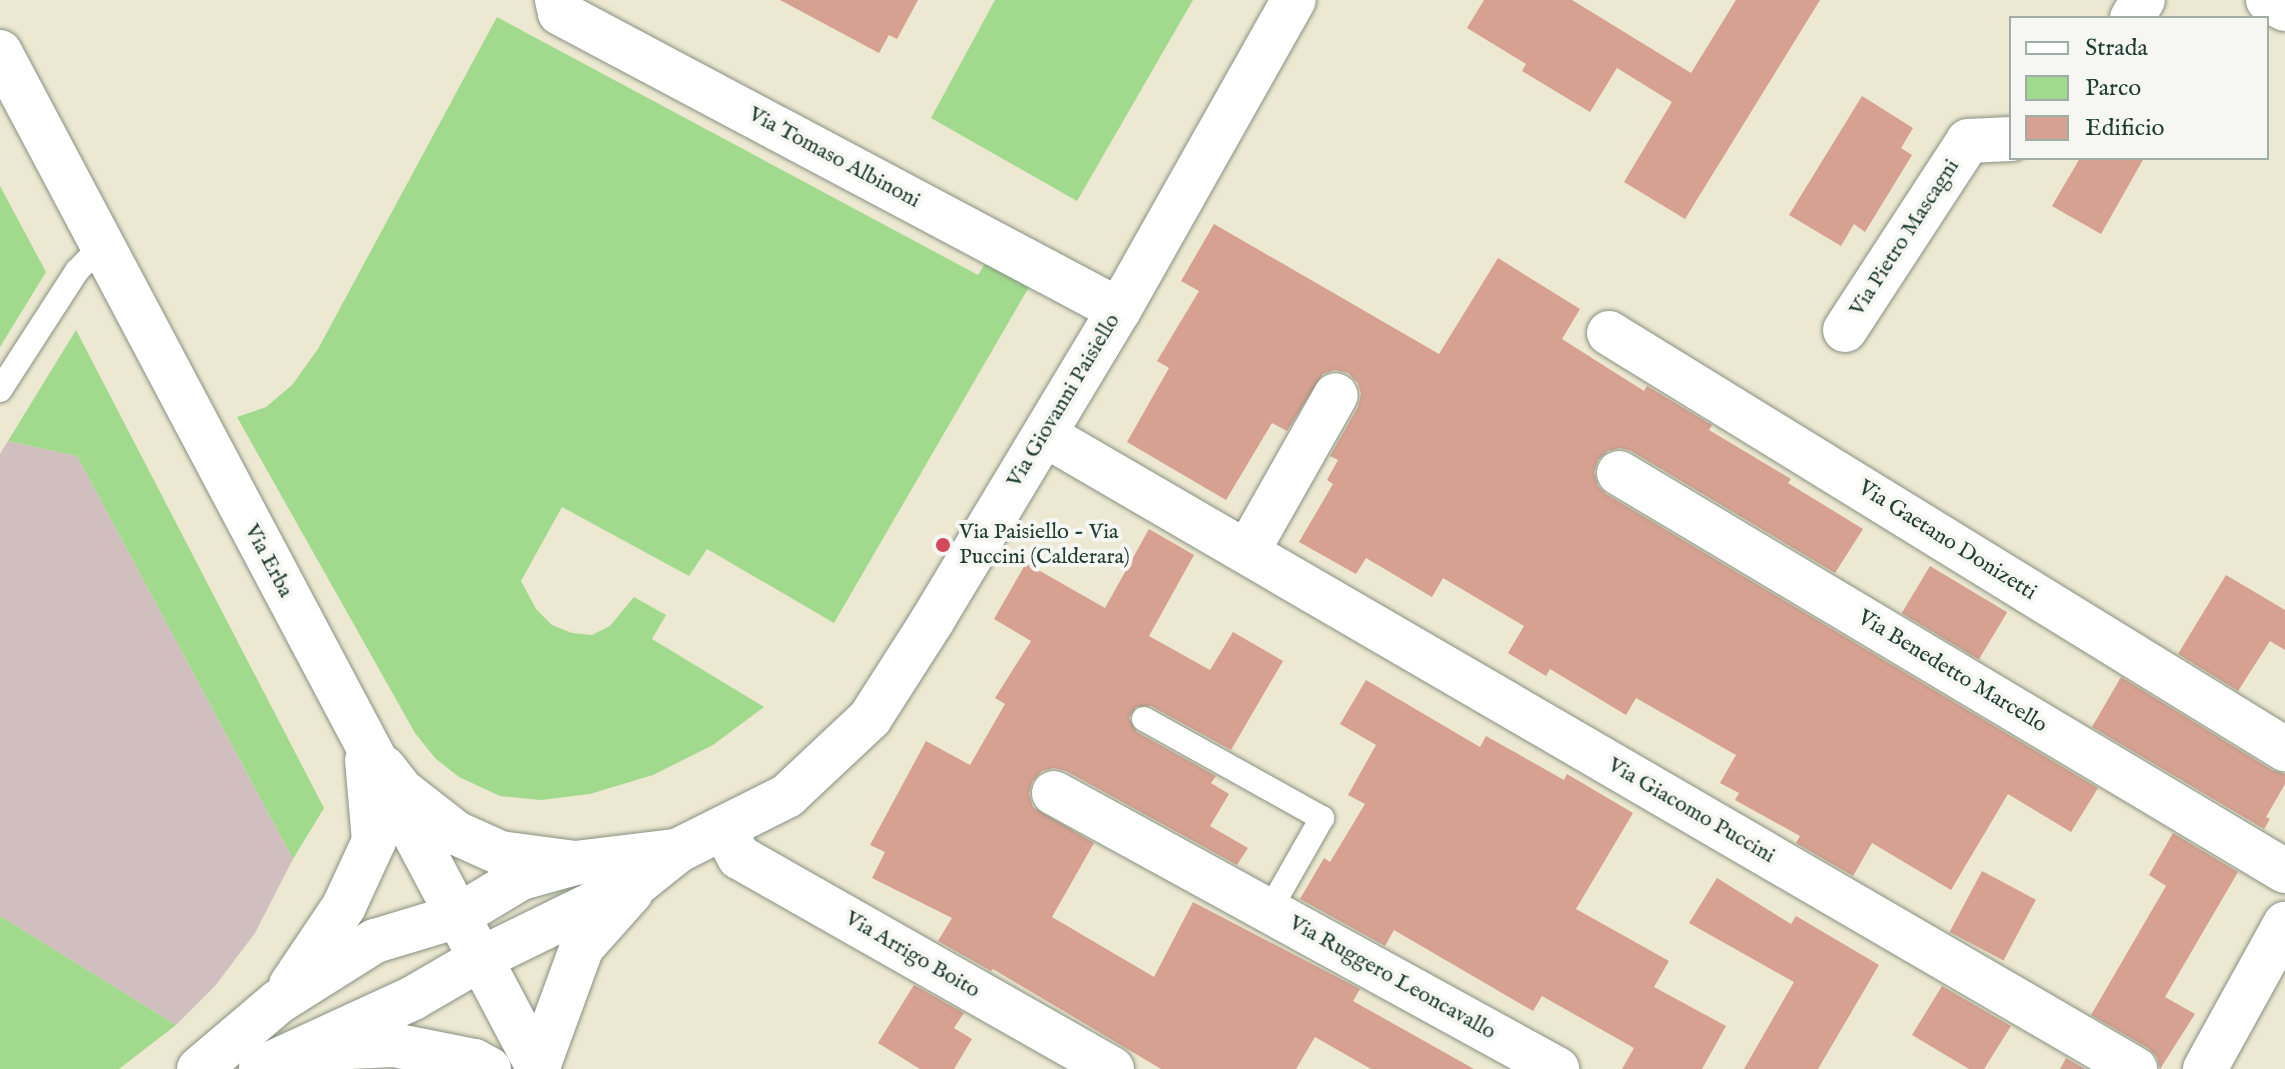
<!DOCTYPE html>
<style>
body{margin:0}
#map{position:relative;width:2285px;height:1069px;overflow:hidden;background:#ede8d1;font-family:"IM FELL English",serif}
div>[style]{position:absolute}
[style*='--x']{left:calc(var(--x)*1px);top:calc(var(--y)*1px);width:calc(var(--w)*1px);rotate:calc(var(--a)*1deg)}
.industrial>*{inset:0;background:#d1bfbf}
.green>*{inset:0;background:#a1da8d}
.building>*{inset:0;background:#d6a190;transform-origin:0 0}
.roads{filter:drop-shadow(0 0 2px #869282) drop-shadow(0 0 2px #869282)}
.service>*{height:24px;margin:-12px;padding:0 12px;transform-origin:12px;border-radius:12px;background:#fff}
.minor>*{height:44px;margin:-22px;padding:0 22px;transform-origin:22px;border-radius:22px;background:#fff}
.secondary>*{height:44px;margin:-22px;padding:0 22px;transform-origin:22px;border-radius:22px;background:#fff}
.dots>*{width:22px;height:22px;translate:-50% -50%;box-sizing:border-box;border:4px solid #f6f6f2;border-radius:50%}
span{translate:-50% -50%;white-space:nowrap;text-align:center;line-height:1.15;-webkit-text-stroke:8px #f6f6f2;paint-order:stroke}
.street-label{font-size:22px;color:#1f3d34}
.poi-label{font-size:22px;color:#1f3d34}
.left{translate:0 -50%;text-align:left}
.legend{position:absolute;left:2009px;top:16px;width:260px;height:144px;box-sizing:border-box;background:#f6f6f2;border:2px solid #a0aca6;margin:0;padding:10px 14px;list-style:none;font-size:24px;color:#1f3d34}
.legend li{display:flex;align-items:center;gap:16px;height:40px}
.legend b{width:40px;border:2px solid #a0aca6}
</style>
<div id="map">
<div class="industrial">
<div style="clip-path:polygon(8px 441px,77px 456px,293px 859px,255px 933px,215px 986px,176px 1025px,0 916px,0 454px)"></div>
</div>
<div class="green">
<div style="clip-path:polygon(995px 0,1193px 0,1077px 201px,931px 118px)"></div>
<div style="clip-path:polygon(497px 17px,978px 275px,986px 262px,1029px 287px,834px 623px,707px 549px,689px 576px,562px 507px,521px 581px,536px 609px,552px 625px,572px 633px,592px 635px,610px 626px,634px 597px,666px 615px,652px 639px,764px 707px,713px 745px,653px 775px,590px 794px,541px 800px,500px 796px,459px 777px,435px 758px,415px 733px,237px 417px,266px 407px,292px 385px,318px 349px)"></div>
<div style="clip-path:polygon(0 186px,46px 272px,0 347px)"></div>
<div style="clip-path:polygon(76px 330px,324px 808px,293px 859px,77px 456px,8px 441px)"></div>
<div style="clip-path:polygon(0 916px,176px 1025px,119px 1069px,0 1069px)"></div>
</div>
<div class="building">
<div style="clip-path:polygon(780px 0,918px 0,897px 39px,889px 35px,879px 53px)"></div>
<div style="clip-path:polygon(1484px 0,1572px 0,1691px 73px,1736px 0,1820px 0,1685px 219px,1624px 182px,1672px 102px,1617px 68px,1590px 112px,1522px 71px,1526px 64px,1467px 28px)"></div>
<div style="clip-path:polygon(1862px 96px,1913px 128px,1901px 148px,1912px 155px,1865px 232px,1854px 224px,1841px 246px,1789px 215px)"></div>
<div style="clip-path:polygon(2080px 158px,2144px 158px,2101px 234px,2052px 206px)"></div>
<div style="clip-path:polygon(1214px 224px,1439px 354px,1498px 258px,1580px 309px,1562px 339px,1644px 391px,1647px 386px,1712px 425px,1709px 430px,1791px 479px,1788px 483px,1863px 529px,1835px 573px,1631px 451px,1620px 448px,1608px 451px,1598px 460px,1594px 472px,1598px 486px,1606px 494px,2098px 788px,2071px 832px,2008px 794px,1951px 890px,1872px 843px,1853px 876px,1796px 843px,1800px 836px,1735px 800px,1739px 793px,1720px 783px,1736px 755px,1636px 698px,1626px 715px,1550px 669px,1546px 676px,1508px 653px,1524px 626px,1443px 578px,1432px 597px,1366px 558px,1356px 574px,1299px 542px,1333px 484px,1327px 480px,1338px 460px,1330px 456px,1358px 407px,1361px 394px,1358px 383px,1348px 373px,1335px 370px,1323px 374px,1287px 431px,1272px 423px,1226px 500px,1127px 442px,1169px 368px,1157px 361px,1199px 291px,1181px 281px)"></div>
<div style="clip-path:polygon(1149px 529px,1194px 555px,1149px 636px,1210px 670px,1233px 632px,1283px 661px,1231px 750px,1151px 706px,1136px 707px,1129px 718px,1137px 732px,1216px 776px,1211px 783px,1229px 794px,1210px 826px,1248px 848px,1237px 865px,1066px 771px,1054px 768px,1042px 771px,1032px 782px,1029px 794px,1033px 807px,1094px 843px,1052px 917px,1154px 977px,1193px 902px,1360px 989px,1353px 1001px,1474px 1069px,1371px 1069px,1315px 1037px,1296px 1069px,1161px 1069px,993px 969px,991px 971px,938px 941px,952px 918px,872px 878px,885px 852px,870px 845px,926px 741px,970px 765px,1005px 704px,995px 698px,1031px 641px,994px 619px,1026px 563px,1105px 608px)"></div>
<div style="left:1930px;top:566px;width:90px;height:55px;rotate:31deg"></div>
<div style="clip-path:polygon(2226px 575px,2285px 610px,2285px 650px,2270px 641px,2238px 691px,2178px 654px)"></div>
<div style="clip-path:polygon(2121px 677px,2272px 770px,2285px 774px,2285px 784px,2266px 817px,2270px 819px,2264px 829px,2092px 727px)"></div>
<div style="clip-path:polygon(1366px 680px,1480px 747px,1486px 736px,1564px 780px,1567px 774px,1633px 813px,1576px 909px,1669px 961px,1654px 987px,1726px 1026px,1702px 1069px,1622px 1069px,1634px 1048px,1542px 996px,1533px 1011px,1394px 930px,1385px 946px,1300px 899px,1324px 858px,1330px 862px,1365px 804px,1348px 795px,1376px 745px,1340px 724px)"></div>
<div style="clip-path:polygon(2173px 833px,2238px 872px,2165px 997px,2195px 1014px,2160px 1069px,2157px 1057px,2148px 1048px,2091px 1015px,2166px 886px,2149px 875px)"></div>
<div style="left:1982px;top:871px;width:61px;height:69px;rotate:28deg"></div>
<div style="clip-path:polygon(1717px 878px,1791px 924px,1796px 916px,1879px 965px,1818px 1069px,1744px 1069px,1794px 982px,1689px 923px)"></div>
<div style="clip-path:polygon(914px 985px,964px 1013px,954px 1028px,972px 1039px,954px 1069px,920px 1069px,878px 1043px)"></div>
<div style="clip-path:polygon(1942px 986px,2011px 1026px,1984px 1069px,1969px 1069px,1912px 1035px)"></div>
<div style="clip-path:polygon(2066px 1058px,2085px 1069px,2060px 1069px)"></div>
</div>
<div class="roads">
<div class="service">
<div style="--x:0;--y:390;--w:142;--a:-57.1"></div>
<div style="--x:77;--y:271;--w:35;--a:-46"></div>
<div style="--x:1144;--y:719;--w:204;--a:29.1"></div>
<div style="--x:1322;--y:818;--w:107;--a:119.7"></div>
</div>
<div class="minor">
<div style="--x:557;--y:0;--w:13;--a:77"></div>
<div style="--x:560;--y:13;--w:633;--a:27.98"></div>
<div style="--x:2268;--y:0;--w:19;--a:28"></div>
<div style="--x:2132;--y:18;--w:21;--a:-59"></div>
<div style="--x:1845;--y:330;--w:225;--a:-56.9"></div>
<div style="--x:1968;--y:141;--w:43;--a:-2.7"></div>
<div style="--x:1609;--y:333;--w:794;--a:31.61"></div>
<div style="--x:1045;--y:435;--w:1261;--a:30.18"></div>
<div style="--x:1619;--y:473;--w:776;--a:30.86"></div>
<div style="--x:1247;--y:552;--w:180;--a:-60.5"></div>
<div style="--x:384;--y:768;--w:28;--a:52"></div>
<div style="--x:401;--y:790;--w:70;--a:38"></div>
<div style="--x:456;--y:833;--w:48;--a:24.4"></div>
<div style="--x:500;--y:853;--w:76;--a:7.6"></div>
<div style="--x:1054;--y:793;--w:574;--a:28.75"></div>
<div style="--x:724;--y:829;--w:32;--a:62"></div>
<div style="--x:739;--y:857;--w:429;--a:29.6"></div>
<div style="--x:458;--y:916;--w:74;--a:-31.1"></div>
<div style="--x:521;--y:878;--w:56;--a:-15.5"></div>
<div style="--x:575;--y:863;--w:102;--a:-6.8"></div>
<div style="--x:482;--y:958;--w:176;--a:-26"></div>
<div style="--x:640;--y:881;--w:50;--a:-38.5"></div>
<div style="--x:679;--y:850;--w:121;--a:-26.6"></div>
<div style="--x:787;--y:796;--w:114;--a:-43.2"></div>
<div style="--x:870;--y:718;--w:115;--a:-57.4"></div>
<div style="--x:932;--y:621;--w:363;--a:-59"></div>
<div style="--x:1119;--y:310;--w:356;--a:-60.6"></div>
<div style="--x:538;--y:1067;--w:128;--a:-69.9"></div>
<div style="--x:582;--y:947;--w:74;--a:-48.3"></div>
<div style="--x:2205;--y:1069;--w:166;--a:-61.1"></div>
</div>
<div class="secondary">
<div style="--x:0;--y:52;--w:1151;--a:62.08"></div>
<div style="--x:291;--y:985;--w:95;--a:-56.1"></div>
<div style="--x:344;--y:906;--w:72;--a:-65.2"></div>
<div style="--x:374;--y:841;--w:81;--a:-94.9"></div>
<div style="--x:323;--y:1053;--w:26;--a:-13"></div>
<div style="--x:348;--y:1047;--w:46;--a:-2.5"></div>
<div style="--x:394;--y:1045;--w:82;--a:11.3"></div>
<div style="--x:474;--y:1061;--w:17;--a:28"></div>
<div style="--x:261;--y:1068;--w:167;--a:-24.7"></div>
<div style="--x:413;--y:998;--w:80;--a:-30.1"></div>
<div style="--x:199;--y:1069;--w:104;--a:-40.3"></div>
<div style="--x:278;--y:1002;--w:115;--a:-32.2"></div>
<div style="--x:375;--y:941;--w:87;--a:-16.8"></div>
</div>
</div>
<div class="dots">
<div style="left:943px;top:545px;background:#d1495b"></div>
</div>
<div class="street-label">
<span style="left:834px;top:158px;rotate:28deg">Via Tomaso Albinoni</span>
<span style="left:1905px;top:238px;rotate:-57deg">Via Pietro Mascagni</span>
<span style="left:1064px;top:401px;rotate:-59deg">Via Giovanni Paisiello</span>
<span style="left:1947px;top:541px;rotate:32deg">Via Gaetano Donizetti</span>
<span style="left:268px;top:561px;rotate:62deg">Via Erba</span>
<span style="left:1952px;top:672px;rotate:31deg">Via Benedetto Marcello</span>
<span style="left:1691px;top:811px;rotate:30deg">Via Giacomo Puccini</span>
<span style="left:912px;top:955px;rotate:30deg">Via Arrigo Boito</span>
<span style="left:1392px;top:978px;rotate:29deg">Via Ruggero Leoncavallo</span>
</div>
<div class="poi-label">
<span class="left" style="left:959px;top:545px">Via Paisiello - Via<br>Puccini (Calderara)</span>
</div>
<ul class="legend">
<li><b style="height:10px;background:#fff"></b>Strada</li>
<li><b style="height:22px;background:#a1da8d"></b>Parco</li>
<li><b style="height:22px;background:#d6a190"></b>Edificio</li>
</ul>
</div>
